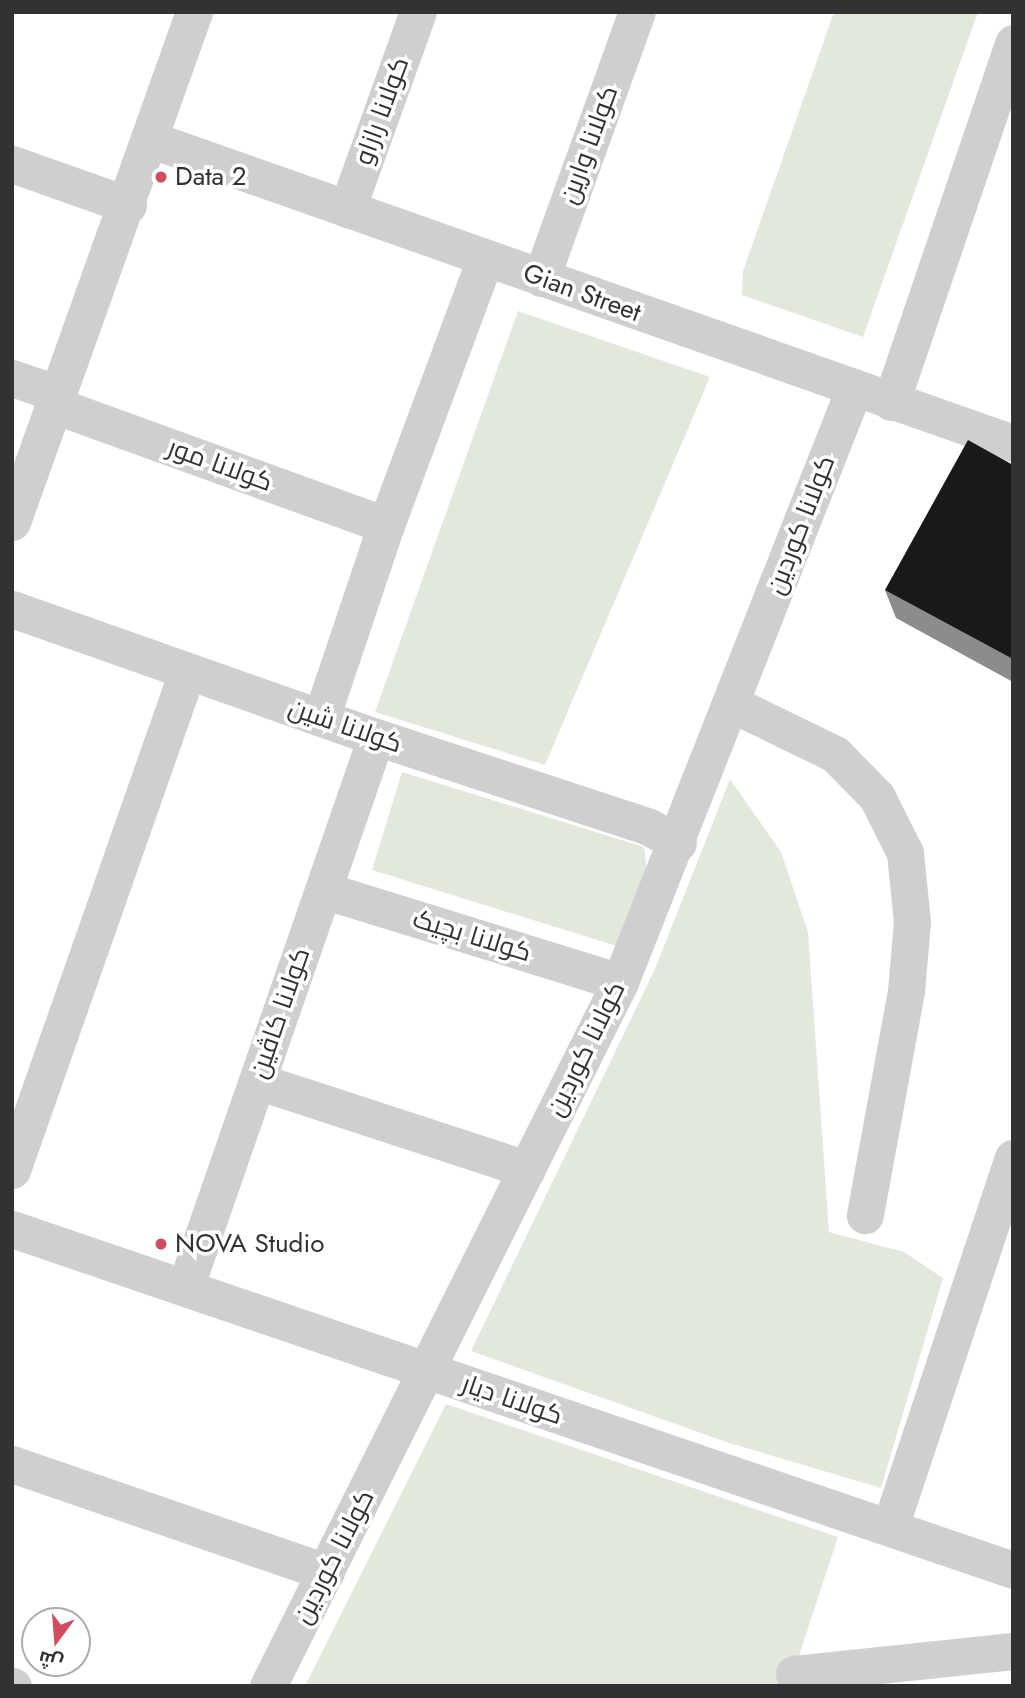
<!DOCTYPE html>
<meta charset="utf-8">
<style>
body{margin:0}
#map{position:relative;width:1025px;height:1698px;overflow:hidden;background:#fff;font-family:Jost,Cairo,sans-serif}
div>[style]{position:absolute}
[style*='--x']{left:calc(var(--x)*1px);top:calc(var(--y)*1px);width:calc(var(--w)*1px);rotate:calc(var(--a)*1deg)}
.green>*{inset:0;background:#e3e8dd}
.minor>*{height:37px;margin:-18.5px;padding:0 18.5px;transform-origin:18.5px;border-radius:18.5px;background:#cfcfcf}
.wall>*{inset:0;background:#8c8c8c}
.building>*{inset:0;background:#191919}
.dots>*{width:19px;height:19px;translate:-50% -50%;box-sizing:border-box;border:4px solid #fff;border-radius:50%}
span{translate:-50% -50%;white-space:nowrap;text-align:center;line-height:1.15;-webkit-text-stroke:7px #fff;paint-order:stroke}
.street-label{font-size:26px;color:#323232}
.poi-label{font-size:26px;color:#323232}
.left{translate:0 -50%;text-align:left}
.frame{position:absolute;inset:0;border:14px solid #323232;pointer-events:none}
.north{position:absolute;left:21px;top:1607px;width:70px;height:70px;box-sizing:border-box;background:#fff;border:2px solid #adadad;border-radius:50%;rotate:196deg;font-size:19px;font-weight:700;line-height:28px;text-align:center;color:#323232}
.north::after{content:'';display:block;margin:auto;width:24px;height:32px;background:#d14c5f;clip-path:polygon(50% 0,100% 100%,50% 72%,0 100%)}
</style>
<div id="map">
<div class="green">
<div style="clip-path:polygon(834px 12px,978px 12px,863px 337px,742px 295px,743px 271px)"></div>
<div style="clip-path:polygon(518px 311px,710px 377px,545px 765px,375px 712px)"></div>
<div style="clip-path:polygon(402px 772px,644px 847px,647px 870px,623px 948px,372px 870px)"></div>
<div style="clip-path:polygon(730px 779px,781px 852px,808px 932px,829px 1232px,904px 1252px,943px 1278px,881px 1488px,726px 1442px,471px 1351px,655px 969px)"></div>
<div style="clip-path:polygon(446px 1404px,838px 1537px,789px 1686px,305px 1686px)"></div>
</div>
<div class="minor">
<div style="--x:152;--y:140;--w:913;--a:19.39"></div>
<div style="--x:12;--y:164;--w:123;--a:19.5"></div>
<div style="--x:347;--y:209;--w:209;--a:-70.2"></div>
<div style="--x:541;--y:278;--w:283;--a:-70.2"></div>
<div style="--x:12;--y:378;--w:50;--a:18.8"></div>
<div style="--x:891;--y:402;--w:379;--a:-71.2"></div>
<div style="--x:54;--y:405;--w:353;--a:19.9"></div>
<div style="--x:12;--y:522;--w:542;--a:-70.36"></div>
<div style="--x:12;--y:609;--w:386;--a:19.4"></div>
<div style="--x:376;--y:737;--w:287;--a:18.2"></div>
<div style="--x:649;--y:827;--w:33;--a:29"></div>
<div style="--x:732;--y:704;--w:114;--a:25.9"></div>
<div style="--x:835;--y:754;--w:60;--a:45.7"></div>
<div style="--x:877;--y:797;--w:63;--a:63.4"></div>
<div style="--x:905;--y:853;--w:69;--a:84.2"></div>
<div style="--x:912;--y:922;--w:69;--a:95"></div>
<div style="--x:906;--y:991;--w:228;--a:100.4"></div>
<div style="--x:321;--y:718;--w:204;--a:-71.4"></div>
<div style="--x:386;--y:525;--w:284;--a:-69.6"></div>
<div style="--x:323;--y:890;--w:311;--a:17.2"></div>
<div style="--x:257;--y:1081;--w:284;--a:18.1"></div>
<div style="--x:12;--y:1170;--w:528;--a:-70.64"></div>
<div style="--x:12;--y:1229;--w:1057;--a:18.81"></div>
<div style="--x:185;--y:1288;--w:583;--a:-70.88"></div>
<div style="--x:12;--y:1464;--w:332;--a:19"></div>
<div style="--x:890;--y:1527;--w:389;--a:-71.6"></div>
<div style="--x:794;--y:1674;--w:220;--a:-6"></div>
<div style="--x:12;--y:1686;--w:1;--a:0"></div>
<div style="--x:268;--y:1686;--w:787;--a:-63.43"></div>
<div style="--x:620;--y:982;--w:637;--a:-68.47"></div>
</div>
<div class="wall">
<div style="clip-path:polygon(1013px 465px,1013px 682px,896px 618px,885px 590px)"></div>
</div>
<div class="building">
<div style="clip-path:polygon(968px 440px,1013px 465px,1013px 659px,885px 590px)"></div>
</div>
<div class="dots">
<div style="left:161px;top:177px;background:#d14c5f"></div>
<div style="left:161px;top:1244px;background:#d14c5f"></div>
</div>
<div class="street-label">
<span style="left:382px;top:111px;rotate:-70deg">کولانا رازاو</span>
<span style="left:589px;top:145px;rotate:-70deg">کولانا وارین</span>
<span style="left:582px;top:293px;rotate:20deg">Gian Street</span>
<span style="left:220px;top:465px;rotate:20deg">کولانا مور</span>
<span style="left:801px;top:525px;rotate:-69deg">کولانا کوردین</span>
<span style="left:345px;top:726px;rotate:19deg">کولانا شین</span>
<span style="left:472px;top:936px;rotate:17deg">کولانا بچیک</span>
<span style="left:280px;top:1013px;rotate:-71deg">کولانا کاڤین</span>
<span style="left:586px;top:1049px;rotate:-64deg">کولانا کوردین</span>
<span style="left:512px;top:1400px;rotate:19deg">کولانا دیار</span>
<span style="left:334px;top:1557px;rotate:-63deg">کولانا کوردین</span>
</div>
<div class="poi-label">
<span class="left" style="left:175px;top:177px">Data 2</span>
<span class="left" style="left:175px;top:1244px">NOVA Studio</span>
</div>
<div class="frame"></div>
<div class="north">ش</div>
</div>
